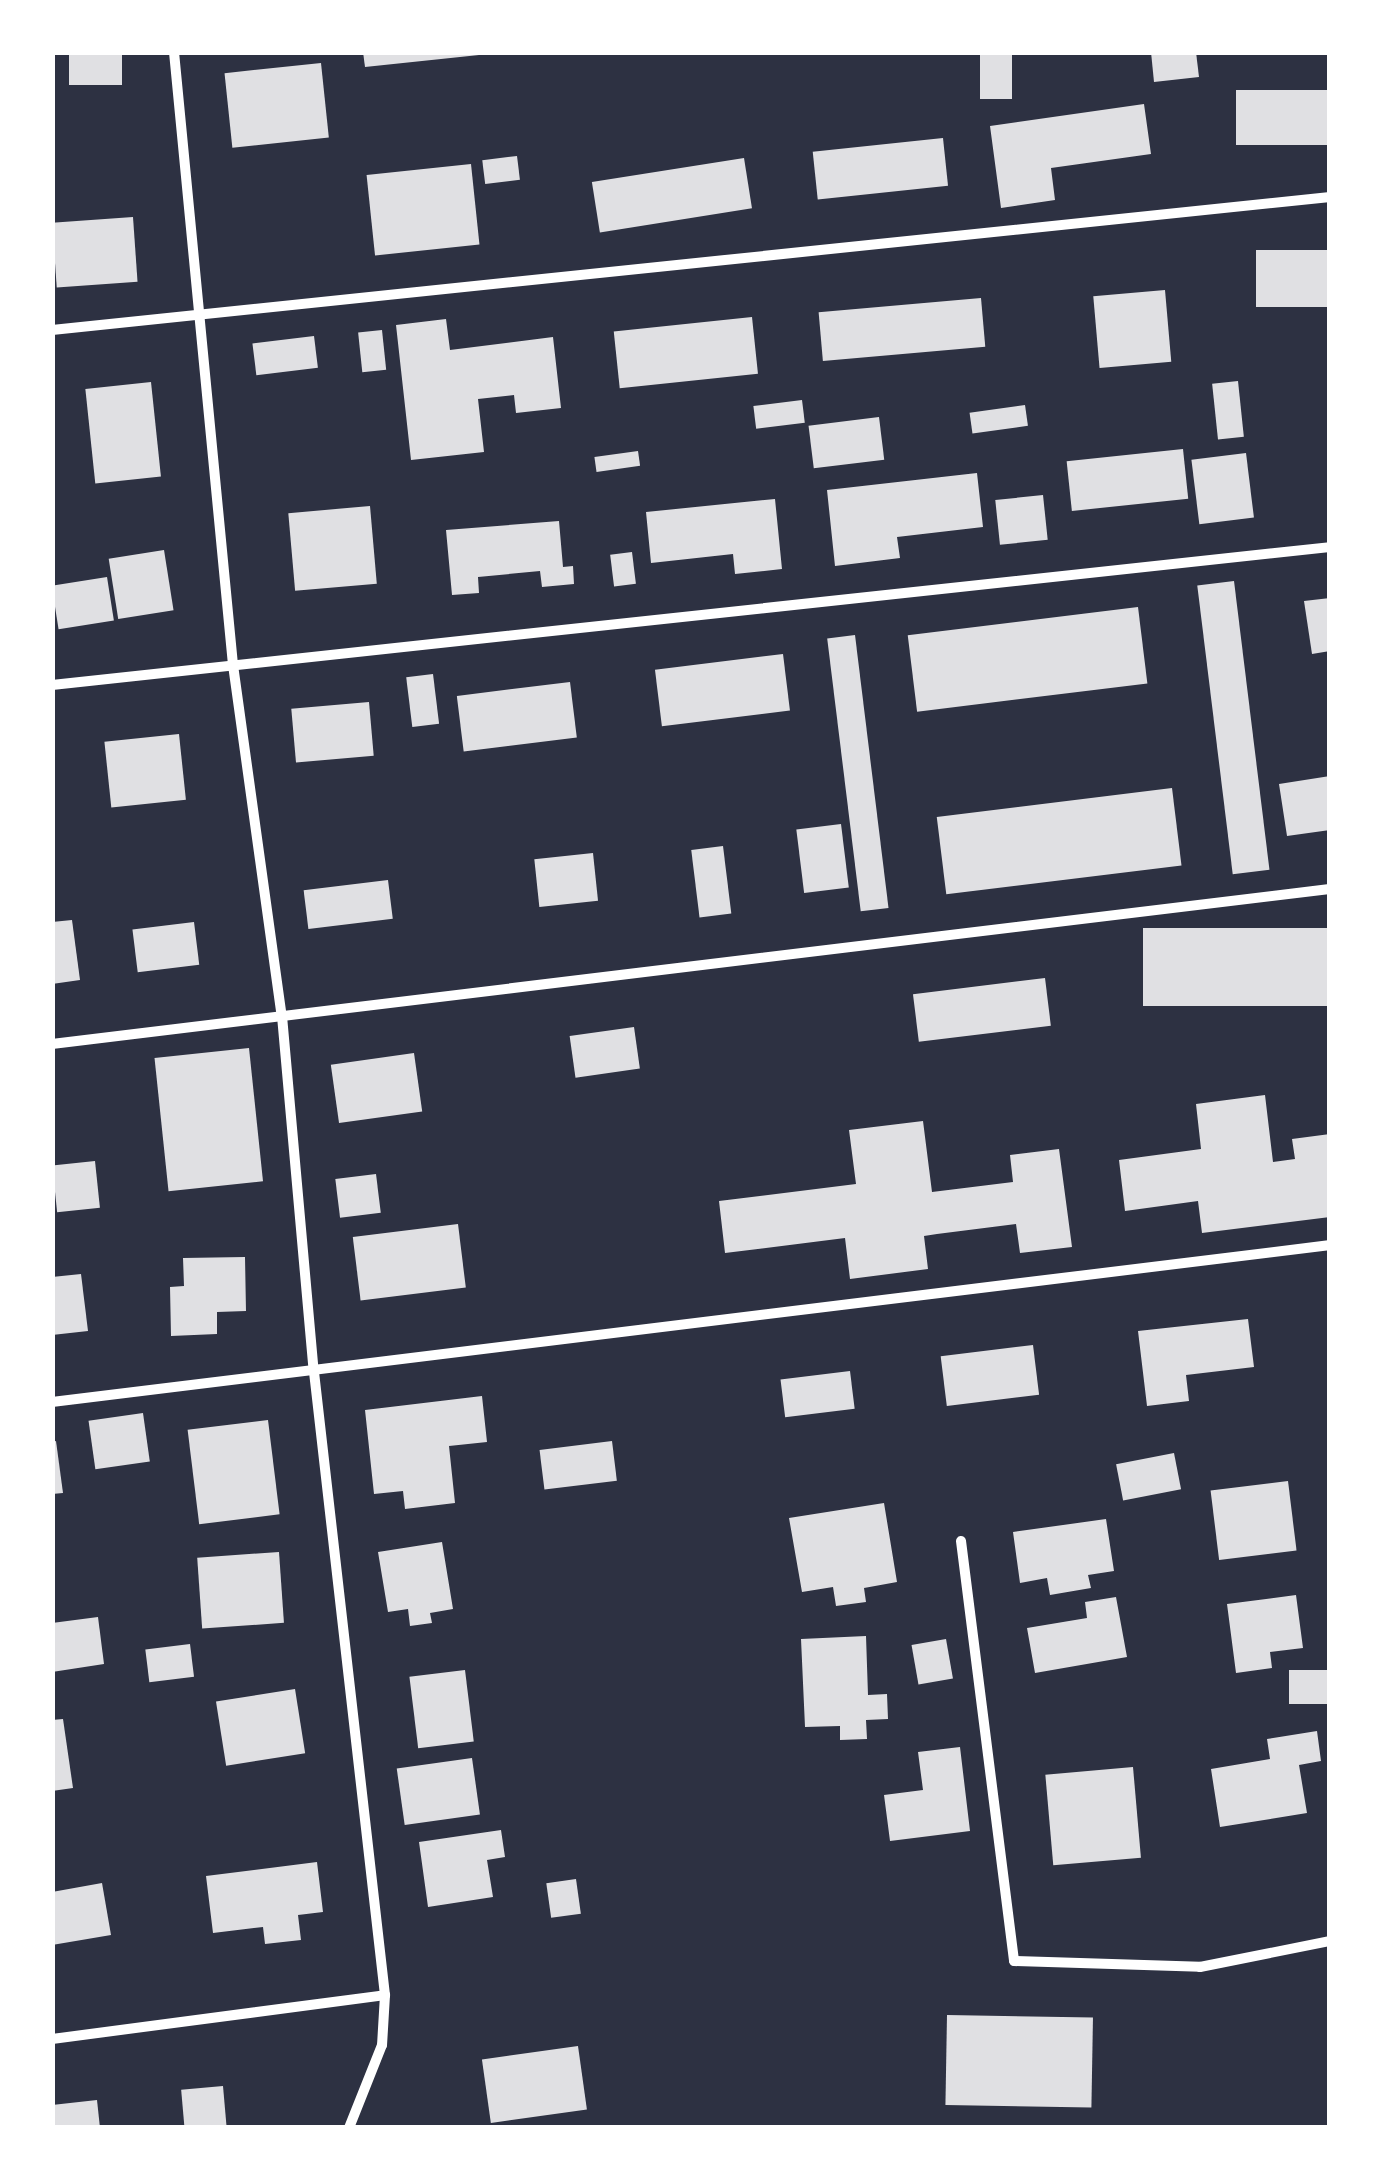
<!DOCTYPE html>
<style>
body{margin:0}
#map{position:relative;width:1382px;height:2180px;overflow:hidden;background:#2d3142;font-family:"Alegreya Sans",sans-serif}
div>[style]{position:absolute}
[style*='--x']{left:calc(var(--x)*1px);top:calc(var(--y)*1px);width:calc(var(--w)*1px);rotate:calc(var(--a)*1deg)}
.building>*{inset:0;background:#e0e0e3;transform-origin:0 0}
.minor>*{height:10px;margin:-5px;padding:0 5px;transform-origin:5px;border-radius:5px;background:#fff}
span{translate:-50% -50%;white-space:nowrap;text-align:center;line-height:1.15;-webkit-text-stroke:10px #fff;paint-order:stroke}
.frame{position:absolute;inset:0;border:55px solid #fff;pointer-events:none}
</style>
<div id="map">
<div class="building">
<div style="left:69px;top:52px;width:53px;height:33px"></div>
<div style="clip-path:polygon(363px 52px,479px 52px,479px 55px,365px 67px)"></div>
<div style="left:980px;top:52px;width:32px;height:47px"></div>
<div style="clip-path:polygon(1151px 52px,1196px 52px,1199px 77px,1154px 82px)"></div>
<div style="left:321px;top:63px;width:75px;height:97px;rotate:84deg"></div>
<div style="left:1330px;top:90px;width:55px;height:94px;rotate:90deg"></div>
<div style="clip-path:polygon(1144px 104px,1151px 154px,1051px 168px,1055px 200px,1001px 208px,990px 126px)"></div>
<div style="left:943px;top:138px;width:48px;height:131px;rotate:84deg"></div>
<div style="left:517px;top:156px;width:24px;height:35px;rotate:83deg"></div>
<div style="left:744px;top:158px;width:51px;height:154px;rotate:81deg"></div>
<div style="left:471px;top:164px;width:81px;height:105px;rotate:84deg"></div>
<div style="left:133px;top:217px;width:65px;height:81px;rotate:86deg"></div>
<div style="left:1330px;top:250px;width:57px;height:74px;rotate:90deg"></div>
<div style="left:1165px;top:290px;width:72px;height:72px;rotate:85deg"></div>
<div style="left:981px;top:298px;width:49px;height:163px;rotate:85deg"></div>
<div style="left:752px;top:317px;width:57px;height:139px;rotate:84deg"></div>
<div style="clip-path:polygon(446px 319px,450px 350px,553px 337px,561px 408px,516px 413px,514px 395px,478px 399px,484px 452px,411px 460px,396px 325px)"></div>
<div style="left:382px;top:330px;width:40px;height:24px;rotate:84deg"></div>
<div style="left:314px;top:336px;width:32px;height:62px;rotate:83deg"></div>
<div style="left:1238px;top:381px;width:56px;height:26px;rotate:84deg"></div>
<div style="left:151px;top:382px;width:95px;height:66px;rotate:84deg"></div>
<div style="left:802px;top:400px;width:23px;height:49px;rotate:83deg"></div>
<div style="left:1025px;top:405px;width:21px;height:56px;rotate:82deg"></div>
<div style="left:879px;top:417px;width:43px;height:71px;rotate:83deg"></div>
<div style="left:1183px;top:449px;width:50px;height:117px;rotate:84deg"></div>
<div style="left:638px;top:451px;width:15px;height:44px;rotate:82deg"></div>
<div style="left:1246px;top:453px;width:65px;height:55px;rotate:83deg"></div>
<div style="clip-path:polygon(977px 473px,983px 527px,897px 537px,900px 558px,835px 566px,827px 490px)"></div>
<div style="left:1043px;top:495px;width:45px;height:48px;rotate:84deg"></div>
<div style="clip-path:polygon(775px 499px,782px 569px,735px 574px,733px 554px,651px 563px,646px 512px)"></div>
<div style="left:370px;top:506px;width:78px;height:82px;rotate:85deg"></div>
<div style="clip-path:polygon(559px 521px,563px 567px,573px 566px,574px 584px,542px 587px,540px 571px,478px 577px,479px 593px,452px 595px,446px 530px)"></div>
<div style="left:164px;top:550px;width:61px;height:56px;rotate:81deg"></div>
<div style="left:632px;top:552px;width:32px;height:22px;rotate:83deg"></div>
<div style="left:107px;top:577px;width:44px;height:56px;rotate:81deg"></div>
<div style="left:1234px;top:581px;width:291px;height:37px;rotate:83deg"></div>
<div style="clip-path:polygon(1330px 598px,1330px 651px,1312px 654px,1304px 601px)"></div>
<div style="left:1138px;top:607px;width:77px;height:232px;rotate:83deg"></div>
<div style="left:855px;top:635px;width:275px;height:28px;rotate:83deg"></div>
<div style="left:783px;top:654px;width:57px;height:129px;rotate:83deg"></div>
<div style="left:433px;top:674px;width:50px;height:27px;rotate:83deg"></div>
<div style="left:570px;top:682px;width:56px;height:114px;rotate:83deg"></div>
<div style="left:369px;top:702px;width:54px;height:78px;rotate:85deg"></div>
<div style="left:179px;top:734px;width:66px;height:75px;rotate:84deg"></div>
<div style="clip-path:polygon(1330px 776px,1330px 830px,1287px 836px,1279px 784px)"></div>
<div style="left:1172px;top:788px;width:78px;height:237px;rotate:83deg"></div>
<div style="left:841px;top:824px;width:64px;height:45px;rotate:83deg"></div>
<div style="left:723px;top:846px;width:68px;height:32px;rotate:83deg"></div>
<div style="left:593px;top:853px;width:48px;height:59px;rotate:84deg"></div>
<div style="left:388px;top:880px;width:39px;height:85px;rotate:83deg"></div>
<div style="clip-path:polygon(72px 920px,80px 980px,52px 984px,52px 922px)"></div>
<div style="left:194px;top:922px;width:43px;height:62px;rotate:83deg"></div>
<div style="left:1330px;top:928px;width:78px;height:187px;rotate:90deg"></div>
<div style="left:1045px;top:978px;width:48px;height:133px;rotate:83deg"></div>
<div style="left:634px;top:1027px;width:42px;height:65px;rotate:82deg"></div>
<div style="left:249px;top:1048px;width:134px;height:95px;rotate:84deg"></div>
<div style="left:414px;top:1053px;width:59px;height:84px;rotate:82deg"></div>
<div style="clip-path:polygon(1265px 1095px,1273px 1162px,1295px 1159px,1292px 1139px,1330px 1134px,1330px 1217px,1202px 1233px,1198px 1201px,1125px 1211px,1119px 1160px,1201px 1149px,1196px 1104px)"></div>
<div style="clip-path:polygon(923px 1121px,932px 1192px,1013px 1182px,1010px 1155px,1059px 1149px,1072px 1247px,1020px 1253px,1016px 1224px,937px 1234px,924px 1236px,928px 1269px,850px 1279px,845px 1238px,725px 1253px,719px 1201px,856px 1184px,849px 1130px)"></div>
<div style="left:95px;top:1161px;width:47px;height:43px;rotate:84deg"></div>
<div style="left:376px;top:1174px;width:39px;height:41px;rotate:83deg"></div>
<div style="left:458px;top:1224px;width:64px;height:106px;rotate:83deg"></div>
<div style="clip-path:polygon(245px 1257px,246px 1311px,217px 1312px,217px 1334px,171px 1336px,170px 1287px,184px 1286px,183px 1258px)"></div>
<div style="clip-path:polygon(81px 1274px,88px 1331px,52px 1335px,52px 1277px)"></div>
<div style="clip-path:polygon(1248px 1319px,1254px 1367px,1186px 1375px,1189px 1401px,1147px 1406px,1138px 1331px)"></div>
<div style="left:1033px;top:1345px;width:50px;height:93px;rotate:83deg"></div>
<div style="left:850px;top:1371px;width:38px;height:70px;rotate:83deg"></div>
<div style="clip-path:polygon(482px 1396px,487px 1442px,449px 1446px,455px 1503px,405px 1509px,403px 1491px,374px 1494px,365px 1410px)"></div>
<div style="left:143px;top:1413px;width:49px;height:55px;rotate:82deg"></div>
<div style="left:268px;top:1420px;width:95px;height:81px;rotate:83deg"></div>
<div style="clip-path:polygon(56px 1441px,63px 1493px,52px 1494px,52px 1442px)"></div>
<div style="left:612px;top:1441px;width:40px;height:73px;rotate:83deg"></div>
<div style="left:1174px;top:1453px;width:37px;height:59px;rotate:79deg"></div>
<div style="left:1288px;top:1481px;width:70px;height:78px;rotate:83deg"></div>
<div style="clip-path:polygon(884px 1503px,897px 1582px,864px 1588px,866px 1602px,836px 1606px,833px 1587px,802px 1592px,789px 1518px)"></div>
<div style="clip-path:polygon(1106px 1519px,1114px 1571px,1088px 1575px,1091px 1588px,1050px 1595px,1047px 1578px,1020px 1583px,1013px 1532px)"></div>
<div style="clip-path:polygon(442px 1542px,453px 1609px,430px 1613px,432px 1623px,410px 1626px,408px 1609px,388px 1612px,378px 1552px)"></div>
<div style="left:279px;top:1552px;width:71px;height:82px;rotate:86deg"></div>
<div style="clip-path:polygon(1296px 1595px,1303px 1648px,1270px 1652px,1272px 1668px,1236px 1673px,1227px 1604px)"></div>
<div style="clip-path:polygon(1116px 1597px,1127px 1657px,1035px 1673px,1027px 1628px,1087px 1618px,1085px 1602px)"></div>
<div style="clip-path:polygon(98px 1617px,104px 1664px,52px 1672px,52px 1623px)"></div>
<div style="clip-path:polygon(866px 1636px,868px 1695px,887px 1694px,888px 1719px,866px 1720px,867px 1739px,840px 1740px,840px 1726px,805px 1727px,801px 1639px)"></div>
<div style="left:946px;top:1639px;width:40px;height:35px;rotate:80deg"></div>
<div style="left:190px;top:1644px;width:33px;height:45px;rotate:83deg"></div>
<div style="left:465px;top:1670px;width:72px;height:56px;rotate:83deg"></div>
<div style="left:1330px;top:1670px;width:34px;height:41px;rotate:90deg"></div>
<div style="left:295px;top:1689px;width:65px;height:80px;rotate:81deg"></div>
<div style="clip-path:polygon(63px 1719px,73px 1788px,52px 1791px,52px 1720px)"></div>
<div style="clip-path:polygon(1317px 1731px,1321px 1761px,1299px 1765px,1307px 1813px,1220px 1827px,1211px 1769px,1270px 1759px,1267px 1739px)"></div>
<div style="clip-path:polygon(960px 1747px,970px 1831px,890px 1841px,884px 1795px,923px 1790px,918px 1752px)"></div>
<div style="left:472px;top:1758px;width:57px;height:76px;rotate:82deg"></div>
<div style="left:1133px;top:1767px;width:91px;height:88px;rotate:85deg"></div>
<div style="clip-path:polygon(501px 1830px,505px 1857px,487px 1860px,493px 1897px,428px 1907px,419px 1842px)"></div>
<div style="clip-path:polygon(317px 1862px,323px 1912px,298px 1915px,301px 1940px,265px 1944px,263px 1927px,213px 1933px,206px 1876px)"></div>
<div style="left:576px;top:1879px;width:35px;height:30px;rotate:82deg"></div>
<div style="clip-path:polygon(102px 1883px,111px 1935px,52px 1945px,52px 1892px)"></div>
<div style="left:947px;top:2015px;width:146px;height:90px;rotate:1deg"></div>
<div style="left:578px;top:2046px;width:64px;height:97px;rotate:82deg"></div>
<div style="left:223px;top:2086px;width:42px;height:42px;rotate:85deg"></div>
<div style="clip-path:polygon(97px 2100px,100px 2128px,52px 2128px,52px 2105px)"></div>
</div>
<div class="minor">
<div style="--x:174;--y:52;--w:616;--a:84.5"></div>
<div style="--x:233;--y:665;--w:354;--a:82.1"></div>
<div style="--x:282;--y:1016;--w:357;--a:84.9"></div>
<div style="--x:314;--y:1372;--w:627;--a:83.5"></div>
<div style="--x:385;--y:1995;--w:50;--a:93.4"></div>
<div style="--x:382;--y:2045;--w:89;--a:111.7"></div>
<div style="--x:52;--y:330;--w:1285;--a:-5.94"></div>
<div style="--x:52;--y:685;--w:1285;--a:-6.16"></div>
<div style="--x:52;--y:1044;--w:1287;--a:-6.92"></div>
<div style="--x:52;--y:1402;--w:1288;--a:-7"></div>
<div style="--x:961;--y:1541;--w:423;--a:82.8"></div>
<div style="--x:1014;--y:1961;--w:186;--a:1.8"></div>
<div style="--x:1200;--y:1967;--w:133;--a:-11.3"></div>
<div style="--x:52;--y:2039;--w:336;--a:-7.5"></div>
</div>
<div class="frame"></div>
</div>
